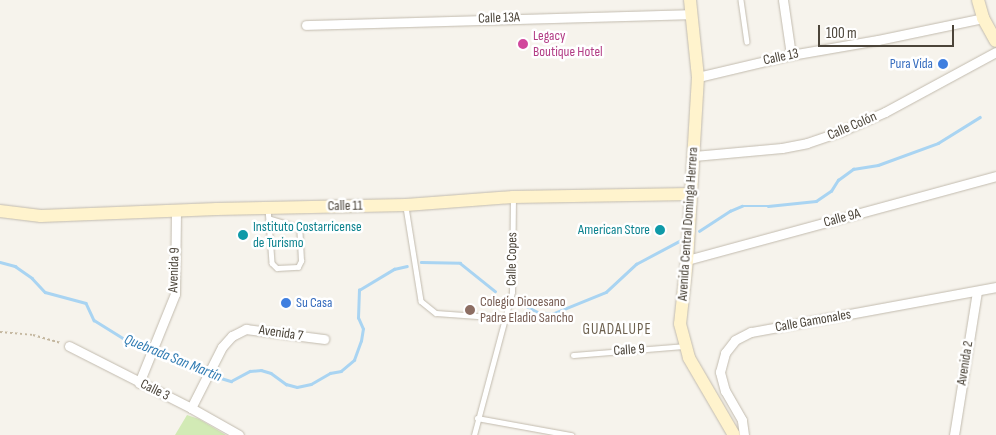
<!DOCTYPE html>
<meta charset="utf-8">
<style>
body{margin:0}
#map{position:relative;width:996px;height:435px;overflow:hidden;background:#f6f3ec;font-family:"Sofia Sans Condensed",sans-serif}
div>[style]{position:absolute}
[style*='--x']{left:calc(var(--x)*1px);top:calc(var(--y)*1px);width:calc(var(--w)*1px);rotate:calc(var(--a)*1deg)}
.green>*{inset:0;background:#d2eab5}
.stream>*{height:2.5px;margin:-1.25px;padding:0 1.25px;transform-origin:1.25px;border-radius:1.25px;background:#a9d4f2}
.path>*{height:2px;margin-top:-1px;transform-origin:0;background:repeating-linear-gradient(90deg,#c4b79f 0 2.5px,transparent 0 5px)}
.roads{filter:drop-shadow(0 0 1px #c2bbae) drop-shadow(0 0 1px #c2bbae)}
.lane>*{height:4.5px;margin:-2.25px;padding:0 2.25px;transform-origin:2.25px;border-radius:2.25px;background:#fff}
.street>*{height:9px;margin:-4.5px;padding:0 4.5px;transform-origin:4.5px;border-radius:4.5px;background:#fff}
.secondary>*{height:12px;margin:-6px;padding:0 6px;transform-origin:6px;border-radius:6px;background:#fff3cd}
.dots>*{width:14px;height:14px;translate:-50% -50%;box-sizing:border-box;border:2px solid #fff;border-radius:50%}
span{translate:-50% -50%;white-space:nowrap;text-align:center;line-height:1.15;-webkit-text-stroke:5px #fff;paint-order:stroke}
.street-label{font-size:14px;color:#4b4439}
.hotel-label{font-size:14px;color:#b23c85}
.left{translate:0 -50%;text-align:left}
.shop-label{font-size:14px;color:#366cbe}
.right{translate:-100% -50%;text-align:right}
.culture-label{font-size:14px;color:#0d838f}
.education-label{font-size:14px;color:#785e54}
.neighbourhood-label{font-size:15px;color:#6e6250;letter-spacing:1px}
.water-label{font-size:15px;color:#2e7ab2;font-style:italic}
.scale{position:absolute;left:818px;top:25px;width:136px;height:22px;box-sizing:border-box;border:2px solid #4b4439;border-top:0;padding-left:6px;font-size:15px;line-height:18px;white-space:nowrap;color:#4b4439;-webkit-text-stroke:4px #fff;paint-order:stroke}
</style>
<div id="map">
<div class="green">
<div style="clip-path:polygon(187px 415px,199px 419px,226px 435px,175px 435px)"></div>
</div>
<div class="stream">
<div style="--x:699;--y:231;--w:37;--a:-33"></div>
<div style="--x:730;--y:211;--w:13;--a:-23"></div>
<div style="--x:742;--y:206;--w:26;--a:0"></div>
<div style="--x:768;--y:206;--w:48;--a:-5.9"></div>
<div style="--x:816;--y:201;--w:18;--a:-34"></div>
<div style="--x:831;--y:191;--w:13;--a:-58"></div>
<div style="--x:838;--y:180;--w:19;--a:-36"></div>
<div style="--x:853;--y:169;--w:25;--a:-9"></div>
<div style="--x:878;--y:165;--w:64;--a:-20.1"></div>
<div style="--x:938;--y:143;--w:49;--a:-31.8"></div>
<div style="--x:0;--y:262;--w:16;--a:15"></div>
<div style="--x:15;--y:266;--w:21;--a:35"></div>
<div style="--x:32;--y:278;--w:19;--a:47"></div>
<div style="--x:45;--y:292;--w:42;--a:15"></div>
<div style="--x:86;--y:303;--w:19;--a:65"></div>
<div style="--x:94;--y:320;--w:36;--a:32"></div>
<div style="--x:124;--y:339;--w:88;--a:23.4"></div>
<div style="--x:421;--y:262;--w:39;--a:1"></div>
<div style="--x:460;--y:263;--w:45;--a:38.7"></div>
<div style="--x:526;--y:306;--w:16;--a:27"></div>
<div style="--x:540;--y:313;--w:12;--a:5"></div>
<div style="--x:552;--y:314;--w:58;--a:-22.2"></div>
<div style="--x:606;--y:292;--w:41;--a:-43"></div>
<div style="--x:636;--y:264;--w:53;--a:-28"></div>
<div style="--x:211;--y:375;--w:21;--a:17"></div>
<div style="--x:231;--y:381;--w:21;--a:-28"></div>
<div style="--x:250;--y:371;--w:11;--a:-5"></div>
<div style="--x:261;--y:370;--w:10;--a:17"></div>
<div style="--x:271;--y:373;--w:19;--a:36"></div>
<div style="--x:286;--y:384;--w:11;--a:15"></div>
<div style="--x:297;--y:387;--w:14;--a:-12"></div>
<div style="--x:311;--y:384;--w:22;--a:-30"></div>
<div style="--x:330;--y:373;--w:11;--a:-10"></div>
<div style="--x:341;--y:371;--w:17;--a:-40"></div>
<div style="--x:354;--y:360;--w:20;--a:-70"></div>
<div style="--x:361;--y:341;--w:12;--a:-81"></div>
<div style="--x:363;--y:329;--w:12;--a:-114"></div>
<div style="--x:358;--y:318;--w:28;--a:-88"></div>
<div style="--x:359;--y:290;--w:41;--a:-31"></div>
<div style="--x:394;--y:269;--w:13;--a:-13"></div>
</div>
<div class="path">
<div style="--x:0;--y:332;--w:33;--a:5"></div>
<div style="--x:33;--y:335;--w:29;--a:16"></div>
</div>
<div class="roads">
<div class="lane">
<div style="--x:741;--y:0;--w:42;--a:81.9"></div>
<div style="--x:406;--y:207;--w:95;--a:80.9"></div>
<div style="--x:421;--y:301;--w:19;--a:39"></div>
<div style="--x:436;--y:313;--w:69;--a:4.1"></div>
<div style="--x:268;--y:208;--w:55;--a:85.8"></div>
<div style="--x:272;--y:263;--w:7;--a:45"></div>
<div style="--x:277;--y:268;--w:21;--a:-3"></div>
<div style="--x:298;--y:267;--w:7;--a:-63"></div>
<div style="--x:301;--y:261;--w:33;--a:-93"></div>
<div style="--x:299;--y:228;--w:31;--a:-163"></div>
<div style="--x:573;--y:355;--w:111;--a:-4.6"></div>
<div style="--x:477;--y:418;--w:96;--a:10.3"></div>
<div style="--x:474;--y:435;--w:148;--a:-75.1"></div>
<div style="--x:512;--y:292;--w:93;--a:-89.4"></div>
</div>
<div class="street">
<div style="--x:783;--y:0;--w:56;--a:81.7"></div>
<div style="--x:306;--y:25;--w:386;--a:-1.6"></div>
<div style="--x:698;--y:77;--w:96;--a:-13.3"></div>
<div style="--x:791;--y:55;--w:88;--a:-9.8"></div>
<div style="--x:878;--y:40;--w:107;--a:-11.8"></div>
<div style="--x:694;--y:156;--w:88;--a:-5.2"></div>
<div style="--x:782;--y:148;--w:25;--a:-11"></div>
<div style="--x:807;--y:143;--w:34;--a:-19"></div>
<div style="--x:839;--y:132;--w:50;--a:-23.5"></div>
<div style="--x:885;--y:112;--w:126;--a:-28.4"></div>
<div style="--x:687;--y:260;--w:320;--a:-15.2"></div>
<div style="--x:69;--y:346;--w:137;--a:26.9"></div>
<div style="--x:191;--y:408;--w:55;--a:29.4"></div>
<div style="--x:139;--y:383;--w:96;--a:-68"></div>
<div style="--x:175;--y:294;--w:84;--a:-89.3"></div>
<div style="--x:191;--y:408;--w:68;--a:-63.1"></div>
<div style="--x:222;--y:347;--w:15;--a:-48"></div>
<div style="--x:232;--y:336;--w:16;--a:-27"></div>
<div style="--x:246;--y:329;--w:79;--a:7.3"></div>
<div style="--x:744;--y:435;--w:15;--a:-98"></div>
<div style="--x:742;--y:420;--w:34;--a:-120"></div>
<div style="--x:725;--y:391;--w:20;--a:-105"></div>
<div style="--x:720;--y:372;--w:20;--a:-75"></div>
<div style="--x:725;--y:353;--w:16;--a:-52"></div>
<div style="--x:735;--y:340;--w:18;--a:-27"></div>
<div style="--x:751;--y:332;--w:249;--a:-10.4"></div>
<div style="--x:954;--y:435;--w:145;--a:-80.9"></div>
</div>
<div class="secondary">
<div style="--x:690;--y:0;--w:77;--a:84.1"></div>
<div style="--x:698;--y:77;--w:183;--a:93.4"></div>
<div style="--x:687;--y:260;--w:64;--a:96.2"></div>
<div style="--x:680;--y:324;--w:35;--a:75"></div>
<div style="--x:689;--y:358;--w:89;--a:59.7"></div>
<div style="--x:978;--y:0;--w:19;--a:74"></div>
<div style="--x:983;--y:18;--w:26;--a:61"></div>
<div style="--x:0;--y:211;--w:41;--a:7"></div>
<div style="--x:41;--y:216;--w:176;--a:-2.3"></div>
<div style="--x:217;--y:209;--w:189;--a:-1.2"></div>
<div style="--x:406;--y:205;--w:107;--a:-4.3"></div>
<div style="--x:513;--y:197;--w:178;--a:-1"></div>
</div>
</div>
<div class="dots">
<div style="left:523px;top:44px;background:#d1479c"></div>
<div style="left:943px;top:64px;background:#3f7fe0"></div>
<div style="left:660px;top:230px;background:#0f9aa8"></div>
<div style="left:243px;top:235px;background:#0f9aa8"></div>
<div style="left:286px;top:303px;background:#3f7fe0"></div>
<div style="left:470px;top:310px;background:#8d6e63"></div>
</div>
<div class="street-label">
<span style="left:499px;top:18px;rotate:-2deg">Calle 13A</span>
<span style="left:781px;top:57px;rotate:-12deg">Calle 13</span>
<span style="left:852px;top:126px;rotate:-23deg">Calle Colón</span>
<span style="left:345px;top:206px;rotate:-1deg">Calle 11</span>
<span style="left:842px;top:218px;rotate:-15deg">Calle 9A</span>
<span style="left:688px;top:224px;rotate:-86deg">Avenida Central Dominga Herrera</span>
<span style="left:512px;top:259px;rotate:-89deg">Calle Copes</span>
<span style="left:174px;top:270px;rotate:-88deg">Avenida 9</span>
<span style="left:813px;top:321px;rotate:-10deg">Calle Gamonales</span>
<span style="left:281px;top:333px;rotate:8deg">Avenida 7</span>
<span style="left:629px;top:350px;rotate:-4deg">Calle 9</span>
<span style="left:965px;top:363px;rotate:-81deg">Avenida 2</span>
<span style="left:155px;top:390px;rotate:26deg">Calle 3</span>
</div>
<div class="hotel-label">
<span class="left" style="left:533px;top:44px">Legacy<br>Boutique Hotel</span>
</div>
<div class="shop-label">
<span class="right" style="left:933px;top:64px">Pura Vida</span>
<span class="left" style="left:296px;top:303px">Su Casa</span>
</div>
<div class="culture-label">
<span class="left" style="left:253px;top:235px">Instituto Costarricense<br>de Turismo</span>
<span class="right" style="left:650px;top:230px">American Store</span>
</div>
<div class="education-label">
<span class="left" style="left:480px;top:310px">Colegio Diocesano<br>Padre Eladio Sancho</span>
</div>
<div class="neighbourhood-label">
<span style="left:617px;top:330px">GUADALUPE</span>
</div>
<div class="water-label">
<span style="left:173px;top:358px;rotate:22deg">Quebrada San Martín</span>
</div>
<div class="scale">100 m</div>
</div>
